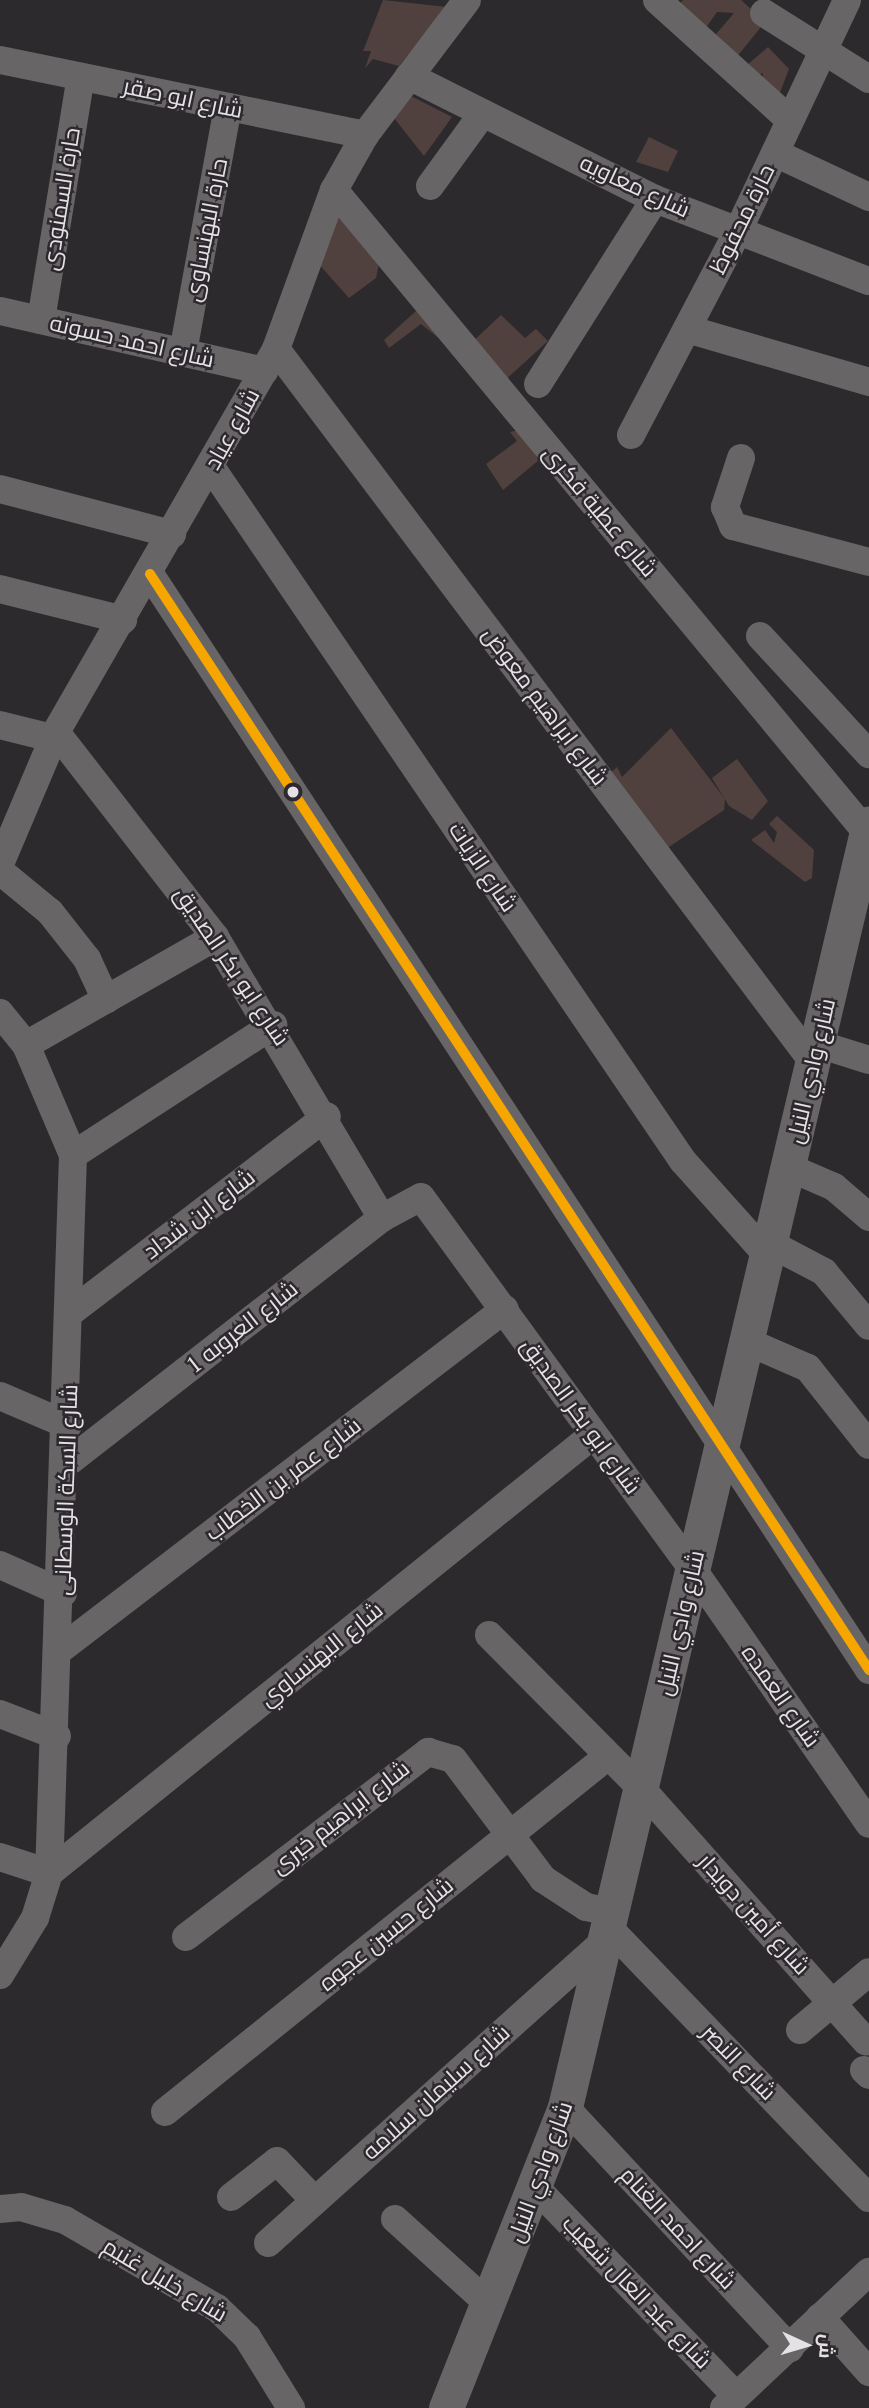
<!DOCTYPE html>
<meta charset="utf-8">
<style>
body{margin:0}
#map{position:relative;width:869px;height:2408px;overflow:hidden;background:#2c2a2d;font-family:"PT Serif",Cairo,serif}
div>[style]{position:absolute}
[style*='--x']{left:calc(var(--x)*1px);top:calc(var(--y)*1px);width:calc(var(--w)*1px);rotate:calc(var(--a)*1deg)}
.building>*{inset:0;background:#51413e}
.minor>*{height:28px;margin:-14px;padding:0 14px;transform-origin:14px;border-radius:14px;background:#676565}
.tertiary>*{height:35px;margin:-17.5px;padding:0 17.5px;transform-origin:17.5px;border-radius:17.5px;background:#676565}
.bus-1>*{height:10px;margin:-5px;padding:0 5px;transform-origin:5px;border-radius:5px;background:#f7a600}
.dots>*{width:19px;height:19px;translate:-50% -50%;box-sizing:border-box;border:4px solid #2d292e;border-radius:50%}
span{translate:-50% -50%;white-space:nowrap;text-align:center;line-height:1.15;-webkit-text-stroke:5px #2d292e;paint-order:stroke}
.street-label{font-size:23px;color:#e5e2e5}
.north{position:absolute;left:771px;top:2310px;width:70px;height:70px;-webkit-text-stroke:5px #2d292e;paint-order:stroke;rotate:94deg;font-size:19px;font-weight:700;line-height:28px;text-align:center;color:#e5e2e5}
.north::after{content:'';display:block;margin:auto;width:24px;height:32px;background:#e5e2e5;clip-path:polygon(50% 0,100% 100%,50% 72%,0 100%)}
</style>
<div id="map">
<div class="building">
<div style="clip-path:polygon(383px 0,447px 7px,399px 66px,373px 59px,365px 68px,371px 51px,363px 51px)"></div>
<div style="clip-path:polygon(683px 0,741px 0,765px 22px,731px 64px,711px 40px,734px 13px,717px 12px,703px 32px,677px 8px)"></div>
<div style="clip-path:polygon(768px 47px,789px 69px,776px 103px,763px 94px,763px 73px,750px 79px,740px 71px)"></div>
<div style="clip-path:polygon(411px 96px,452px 117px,424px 156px,394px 118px)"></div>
<div style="clip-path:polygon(649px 137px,678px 151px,668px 172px,636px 162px)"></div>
<div style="clip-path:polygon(332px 216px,342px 217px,379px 264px,376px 278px,349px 298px,315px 260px)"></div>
<div style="clip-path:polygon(416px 311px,424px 312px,441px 340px,421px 324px,389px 348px,384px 340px)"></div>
<div style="clip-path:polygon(501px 315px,525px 338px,536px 329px,548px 341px,502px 383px,469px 345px)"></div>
<div style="clip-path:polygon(520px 430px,539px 460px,503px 490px,486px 464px,517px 441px,510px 432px)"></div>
<div style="clip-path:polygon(671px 728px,725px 799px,724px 810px,660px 853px,605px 778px,617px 767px,622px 777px)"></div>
<div style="clip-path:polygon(737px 759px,768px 801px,752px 820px,729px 806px,712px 778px)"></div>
<div style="clip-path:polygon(777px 816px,814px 850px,812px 878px,805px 882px,751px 840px,765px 830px,774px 843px,777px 832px,769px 824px)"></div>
</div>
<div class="minor">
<div style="--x:657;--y:0;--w:179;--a:42.1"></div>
<div style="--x:764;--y:13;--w:124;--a:32.2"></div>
<div style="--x:0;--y:60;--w:373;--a:11.6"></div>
<div style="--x:409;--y:76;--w:275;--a:26.6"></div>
<div style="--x:655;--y:199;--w:229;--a:21"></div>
<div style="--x:775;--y:153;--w:104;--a:25.1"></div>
<div style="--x:430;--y:186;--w:90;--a:-54"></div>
<div style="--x:334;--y:190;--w:835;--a:50.34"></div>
<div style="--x:0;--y:311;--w:271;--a:12.8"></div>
<div style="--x:41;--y:320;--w:246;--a:-80.7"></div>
<div style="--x:687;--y:329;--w:190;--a:16.2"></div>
<div style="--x:276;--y:349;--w:893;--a:53.01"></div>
<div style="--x:183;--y:352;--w:249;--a:-79.6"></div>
<div style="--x:538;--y:384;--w:219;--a:-57.7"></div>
<div style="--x:631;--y:435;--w:230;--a:-62.3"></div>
<div style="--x:738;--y:231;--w:255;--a:-64.7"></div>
<div style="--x:741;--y:458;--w:52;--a:108.1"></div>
<div style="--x:725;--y:507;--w:21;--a:67"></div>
<div style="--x:733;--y:526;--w:141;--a:14.8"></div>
<div style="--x:211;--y:467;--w:839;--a:55.78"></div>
<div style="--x:683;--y:1161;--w:127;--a:48.2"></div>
<div style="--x:0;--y:489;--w:178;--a:14.7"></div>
<div style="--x:150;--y:574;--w:1311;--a:56.73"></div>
<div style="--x:0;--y:589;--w:127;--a:14.1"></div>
<div style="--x:760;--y:636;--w:161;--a:47.3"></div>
<div style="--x:0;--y:725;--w:54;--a:14"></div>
<div style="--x:56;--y:732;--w:259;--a:52.2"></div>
<div style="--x:215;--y:937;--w:327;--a:59.3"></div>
<div style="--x:0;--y:864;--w:143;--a:-67"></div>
<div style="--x:56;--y:732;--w:442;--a:-60.1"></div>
<div style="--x:276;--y:349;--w:169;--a:-70"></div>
<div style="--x:334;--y:190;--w:63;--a:-60.6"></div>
<div style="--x:365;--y:135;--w:169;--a:-52.9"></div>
<div style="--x:0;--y:871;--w:65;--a:39.4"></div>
<div style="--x:50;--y:912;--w:60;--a:51.8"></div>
<div style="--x:87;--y:959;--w:45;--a:65.1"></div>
<div style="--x:0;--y:1013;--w:41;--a:50.9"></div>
<div style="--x:26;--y:1045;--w:120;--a:66.9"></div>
<div style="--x:73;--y:1155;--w:718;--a:91.91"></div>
<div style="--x:49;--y:1873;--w:47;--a:107.3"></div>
<div style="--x:35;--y:1918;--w:67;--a:121.6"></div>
<div style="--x:818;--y:1044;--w:53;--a:17.4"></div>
<div style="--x:26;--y:1045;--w:218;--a:-29.7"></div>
<div style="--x:73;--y:1155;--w:239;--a:-33"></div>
<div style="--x:788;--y:1167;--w:50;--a:23.5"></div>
<div style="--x:834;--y:1187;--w:46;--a:40.6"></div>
<div style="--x:771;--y:1244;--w:60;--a:27.8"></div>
<div style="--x:824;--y:1272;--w:70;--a:50.2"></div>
<div style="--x:71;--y:1312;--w:322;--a:-37.4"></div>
<div style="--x:748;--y:1342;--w:65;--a:23.4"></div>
<div style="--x:808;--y:1368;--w:98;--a:51.6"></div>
<div style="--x:0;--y:1396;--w:74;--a:23.1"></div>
<div style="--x:66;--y:1464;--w:400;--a:-37.9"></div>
<div style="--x:382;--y:1218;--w:44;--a:-28.3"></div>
<div style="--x:421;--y:1197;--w:459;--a:53.9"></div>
<div style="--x:692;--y:1568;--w:311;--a:55.3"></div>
<div style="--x:0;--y:1565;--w:69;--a:24"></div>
<div style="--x:489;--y:1635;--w:216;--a:45.2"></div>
<div style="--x:641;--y:1788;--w:339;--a:48.4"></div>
<div style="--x:61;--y:1649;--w:559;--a:-37.44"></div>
<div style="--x:0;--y:1714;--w:61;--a:21.1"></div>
<div style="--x:0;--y:1857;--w:52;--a:18.1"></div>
<div style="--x:49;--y:1873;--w:698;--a:-38.84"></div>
<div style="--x:608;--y:1927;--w:376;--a:46.1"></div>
<div style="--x:186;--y:1937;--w:305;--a:-37.4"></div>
<div style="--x:428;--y:1752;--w:26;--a:16"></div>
<div style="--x:453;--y:1759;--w:150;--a:53.1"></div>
<div style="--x:543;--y:1879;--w:51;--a:33.1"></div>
<div style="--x:586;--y:1907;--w:25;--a:11"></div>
<div style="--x:800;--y:2030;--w:90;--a:-40"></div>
<div style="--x:864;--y:2070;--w:7;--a:45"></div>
<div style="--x:565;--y:2107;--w:330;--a:47"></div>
<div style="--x:165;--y:2112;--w:568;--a:-38.79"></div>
<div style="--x:537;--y:2189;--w:287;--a:46.1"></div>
<div style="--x:231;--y:2197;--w:58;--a:-38"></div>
<div style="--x:277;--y:2161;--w:55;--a:46.5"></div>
<div style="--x:0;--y:2209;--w:21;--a:-5"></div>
<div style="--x:21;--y:2207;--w:46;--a:16.5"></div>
<div style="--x:65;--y:2220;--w:176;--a:30.1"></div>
<div style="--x:217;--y:2308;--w:42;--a:44"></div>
<div style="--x:247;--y:2337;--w:84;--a:58.2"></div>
<div style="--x:395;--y:2219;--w:128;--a:42.2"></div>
<div style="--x:268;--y:2243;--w:451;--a:-41.9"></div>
<div style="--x:820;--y:2317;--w:74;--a:48.3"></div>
<div style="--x:724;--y:2408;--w:199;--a:-43.2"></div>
</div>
<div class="tertiary">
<div style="--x:446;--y:2408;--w:324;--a:-68.4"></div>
<div style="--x:565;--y:2107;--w:1319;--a:-76.68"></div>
</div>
<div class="bus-1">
<div style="--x:150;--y:574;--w:1311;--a:56.73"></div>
</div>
<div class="dots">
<div style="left:293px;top:792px;background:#e5e2e5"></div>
</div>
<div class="street-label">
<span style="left:183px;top:98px;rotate:12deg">شارع ابو صقر</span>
<span style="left:635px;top:186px;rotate:25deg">شارع معاويه</span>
<span style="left:61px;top:199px;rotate:-81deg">حارة السمنودى</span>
<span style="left:742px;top:219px;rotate:-64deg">حارة محفوظ</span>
<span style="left:206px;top:230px;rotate:-79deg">حارة البهنساوى</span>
<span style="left:132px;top:341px;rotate:13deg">شارع احمد حسونه</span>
<span style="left:232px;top:429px;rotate:-61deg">شارع عياد</span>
<span style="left:600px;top:511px;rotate:50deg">شارع عطية فكرى</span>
<span style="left:545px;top:706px;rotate:53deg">شارع ابراهيم معوض</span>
<span style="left:483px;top:867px;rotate:56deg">شارع الزيات</span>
<span style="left:232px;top:966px;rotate:56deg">شارع ابو بكر الصديق</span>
<span style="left:811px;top:1071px;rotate:-77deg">شارع وادي النيل</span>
<span style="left:199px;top:1214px;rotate:-37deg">شارع ابن شداد</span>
<span style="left:242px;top:1327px;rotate:-38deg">شارع العروبه 1</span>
<span style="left:581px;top:1416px;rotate:54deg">شارع ابو بكر الصديق</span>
<span style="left:283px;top:1479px;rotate:-37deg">شارع عمر بن الخطاب</span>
<span style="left:66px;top:1490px;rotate:-88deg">شارع السكة الوسطانى</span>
<span style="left:680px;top:1623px;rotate:-77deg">شارع وادي النيل</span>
<span style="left:321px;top:1654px;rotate:-39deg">شارع البهنساوي</span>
<span style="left:781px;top:1696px;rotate:55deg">شارع العمده</span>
<span style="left:340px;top:1817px;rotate:-38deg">شارع ابراهيم خيرى</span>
<span style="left:754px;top:1914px;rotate:48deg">شارع أمين دويدار</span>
<span style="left:386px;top:1934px;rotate:-39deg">شارع حسين عجوه</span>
<span style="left:739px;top:2062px;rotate:46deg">شارع النصر</span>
<span style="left:436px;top:2092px;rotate:-42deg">شارع سليمان سلامه</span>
<span style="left:540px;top:2172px;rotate:-70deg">شارع وادي النيل</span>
<span style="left:678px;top:2228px;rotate:47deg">شارع احمد الغنام</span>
<span style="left:165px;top:2280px;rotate:31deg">شارع خليل غنيم</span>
<span style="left:637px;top:2292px;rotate:46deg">شارع عبد العال شعيب</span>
</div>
<div class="north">ش</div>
</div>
